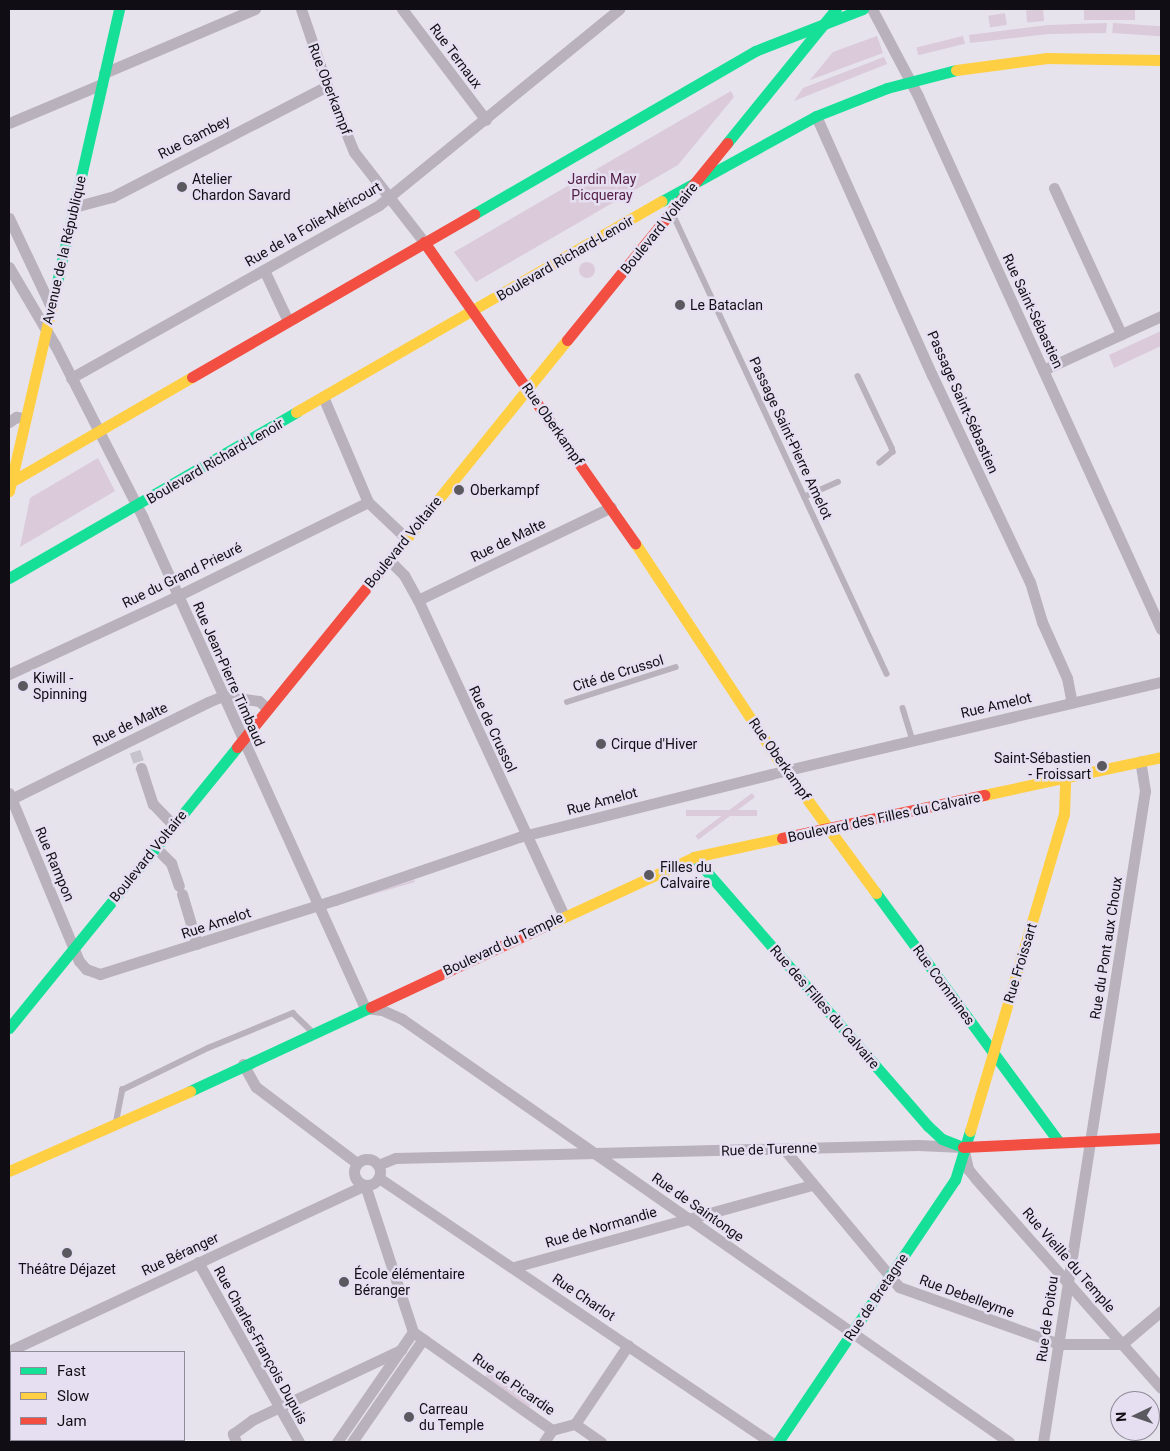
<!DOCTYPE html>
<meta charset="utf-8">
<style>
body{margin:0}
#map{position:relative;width:1170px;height:1451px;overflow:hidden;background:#e6e3ed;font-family:Roboto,sans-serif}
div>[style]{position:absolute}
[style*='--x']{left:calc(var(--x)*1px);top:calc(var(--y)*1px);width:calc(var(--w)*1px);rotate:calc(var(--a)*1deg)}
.green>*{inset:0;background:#dbcad9;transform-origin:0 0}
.round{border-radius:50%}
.street-tunnel>*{height:11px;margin-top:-5.5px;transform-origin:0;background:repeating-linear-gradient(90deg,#c6c3cc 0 11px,transparent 0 16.5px)}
.lane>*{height:5.5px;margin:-2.75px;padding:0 2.75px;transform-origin:2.75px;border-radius:2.75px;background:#b9b1bc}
.street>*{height:11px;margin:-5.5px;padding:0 5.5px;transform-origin:5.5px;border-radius:5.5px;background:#b9b1bc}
.street>.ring{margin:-5.5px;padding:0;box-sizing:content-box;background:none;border:11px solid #b9b1bc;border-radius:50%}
.fast>*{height:11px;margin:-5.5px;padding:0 5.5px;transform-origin:5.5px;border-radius:5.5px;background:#16e098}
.slow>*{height:11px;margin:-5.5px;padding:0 5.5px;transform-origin:5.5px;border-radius:5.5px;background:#ffcf43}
.jam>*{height:11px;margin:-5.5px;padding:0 5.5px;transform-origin:5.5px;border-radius:5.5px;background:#f24e42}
.dots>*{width:14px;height:14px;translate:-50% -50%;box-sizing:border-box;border:2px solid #e5dff1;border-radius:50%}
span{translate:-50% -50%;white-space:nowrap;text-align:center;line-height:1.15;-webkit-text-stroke:5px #e5dff1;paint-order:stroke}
.street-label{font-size:14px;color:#100e14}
.poi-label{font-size:14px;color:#100e14}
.left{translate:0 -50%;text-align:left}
.right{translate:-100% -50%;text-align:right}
.park-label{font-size:14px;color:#552147}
.frame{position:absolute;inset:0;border:10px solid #100e14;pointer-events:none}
.legend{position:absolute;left:10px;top:1351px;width:175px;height:90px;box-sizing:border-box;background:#e5dff1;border:1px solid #908b99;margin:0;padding:6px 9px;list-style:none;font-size:15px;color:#100e14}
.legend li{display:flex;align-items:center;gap:10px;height:25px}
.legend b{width:25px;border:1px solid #908b99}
.north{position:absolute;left:1110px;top:1391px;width:50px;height:50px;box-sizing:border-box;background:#e5dff1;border:1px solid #908b99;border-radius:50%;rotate:267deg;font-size:14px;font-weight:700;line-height:20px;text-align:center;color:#100e14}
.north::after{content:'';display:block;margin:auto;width:18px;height:22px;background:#5b5960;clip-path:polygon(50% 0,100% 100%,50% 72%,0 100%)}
</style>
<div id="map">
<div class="green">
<div style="left:1043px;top:9px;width:12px;height:17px;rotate:85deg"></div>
<div style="left:1084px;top:9px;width:51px;height:11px"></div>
<div style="left:1005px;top:13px;width:12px;height:17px;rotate:81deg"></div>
<div style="clip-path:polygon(1107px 23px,1106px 33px,1048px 34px,970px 43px,969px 35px,1048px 25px)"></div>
<div style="left:1113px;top:23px;width:48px;height:10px;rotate:4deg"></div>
<div style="clip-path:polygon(877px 36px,883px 53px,810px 80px,833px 52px)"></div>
<div style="left:963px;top:36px;width:8px;height:48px;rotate:76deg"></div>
<div style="clip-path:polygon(884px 57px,887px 64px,794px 101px,803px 88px)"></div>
<div style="clip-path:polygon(731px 91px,734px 97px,678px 165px,476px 282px,454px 252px)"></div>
<div class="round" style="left:579px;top:262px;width:16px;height:16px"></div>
<div style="clip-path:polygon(1161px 331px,1161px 346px,1114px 368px,1109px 355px)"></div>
<div style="clip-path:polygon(98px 458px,115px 491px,20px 547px,30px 498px)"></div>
<div style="left:752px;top:793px;width:5px;height:71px;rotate:53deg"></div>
<div style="left:757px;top:810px;width:6px;height:71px;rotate:90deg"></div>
<div style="clip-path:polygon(414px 880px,415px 882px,350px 901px)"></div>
<div style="left:489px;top:1371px;width:54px;height:7px;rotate:35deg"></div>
</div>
<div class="street-tunnel">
<div style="--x:135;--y:751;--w:18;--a:71"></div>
</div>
<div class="lane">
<div style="--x:673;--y:214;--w:507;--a:65.05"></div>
<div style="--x:858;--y:376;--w:80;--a:64.7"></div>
<div style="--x:892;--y:448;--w:4;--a:76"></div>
<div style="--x:893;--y:452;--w:17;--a:140"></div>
<div style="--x:804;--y:497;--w:37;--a:-24"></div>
<div style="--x:567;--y:702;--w:114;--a:-17.8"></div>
<div style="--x:903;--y:708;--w:34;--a:73"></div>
<div style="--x:116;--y:1122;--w:33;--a:-79"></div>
<div style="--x:122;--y:1090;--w:96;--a:-26"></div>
<div style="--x:208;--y:1048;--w:92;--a:-22.4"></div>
<div style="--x:293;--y:1013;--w:28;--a:44"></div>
</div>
<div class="street">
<div style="--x:301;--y:9;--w:81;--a:71.3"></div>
<div style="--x:327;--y:86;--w:71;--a:67.8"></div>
<div style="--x:354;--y:152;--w:114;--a:52.1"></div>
<div style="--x:402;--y:9;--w:139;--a:52.9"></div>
<div style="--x:872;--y:9;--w:98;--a:62.1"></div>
<div style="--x:918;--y:96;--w:586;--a:65.49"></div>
<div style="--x:104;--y:73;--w:164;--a:-23"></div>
<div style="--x:816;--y:116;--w:284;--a:65.9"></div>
<div style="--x:932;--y:375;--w:229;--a:64.7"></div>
<div style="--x:1030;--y:582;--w:42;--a:73.3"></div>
<div style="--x:1042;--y:622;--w:61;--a:65.9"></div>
<div style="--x:1067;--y:678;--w:25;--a:79"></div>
<div style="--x:9;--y:123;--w:101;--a:-22.8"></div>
<div style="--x:1054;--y:188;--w:161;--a:65.3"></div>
<div style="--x:74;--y:207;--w:39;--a:-15"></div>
<div style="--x:112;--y:197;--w:242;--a:-27.3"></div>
<div style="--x:9;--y:218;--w:98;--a:64.7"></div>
<div style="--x:9;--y:267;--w:91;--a:59.5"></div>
<div style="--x:55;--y:345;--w:194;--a:63"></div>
<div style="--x:143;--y:518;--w:538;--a:65.63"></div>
<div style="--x:365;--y:1008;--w:17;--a:7"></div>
<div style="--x:382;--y:1010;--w:22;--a:24"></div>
<div style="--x:402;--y:1019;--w:740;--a:34.87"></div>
<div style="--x:264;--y:270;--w:56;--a:64.8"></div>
<div style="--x:1043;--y:370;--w:130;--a:-24.6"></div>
<div style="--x:71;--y:378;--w:353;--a:-29.3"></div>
<div style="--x:379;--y:205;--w:310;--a:-39.2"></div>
<div style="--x:324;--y:399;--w:112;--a:66.9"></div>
<div style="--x:368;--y:502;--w:52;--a:43.5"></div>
<div style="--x:9;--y:422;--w:9;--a:-36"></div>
<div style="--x:16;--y:417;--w:8;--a:7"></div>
<div style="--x:389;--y:560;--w:21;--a:45"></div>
<div style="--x:404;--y:575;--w:29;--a:61"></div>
<div style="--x:418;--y:600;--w:348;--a:65.2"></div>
<div style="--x:418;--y:600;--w:214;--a:-25.7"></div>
<div style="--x:9;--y:674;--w:174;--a:-24.8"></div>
<div style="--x:167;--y:601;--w:224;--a:-26.2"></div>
<div style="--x:141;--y:768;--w:38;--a:72"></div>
<div style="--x:153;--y:804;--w:29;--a:46"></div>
<div style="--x:9;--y:793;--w:182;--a:67.4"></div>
<div style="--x:79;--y:961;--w:11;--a:49"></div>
<div style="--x:86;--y:969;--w:15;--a:20"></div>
<div style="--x:100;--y:974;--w:246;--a:-17.5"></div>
<div style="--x:335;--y:900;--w:194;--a:-18.9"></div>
<div style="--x:519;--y:837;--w:260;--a:-14"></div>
<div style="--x:771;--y:774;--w:401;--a:-13.3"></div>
<div style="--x:9;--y:800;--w:222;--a:-26.2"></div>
<div style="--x:208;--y:702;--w:16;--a:-22"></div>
<div style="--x:223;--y:696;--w:36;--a:8"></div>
<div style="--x:259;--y:701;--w:12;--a:42"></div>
<div style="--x:155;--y:847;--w:23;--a:45"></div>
<div style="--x:171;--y:863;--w:24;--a:71"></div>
<div style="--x:182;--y:894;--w:52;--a:73.3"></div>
<div style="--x:243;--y:1064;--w:26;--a:61"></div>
<div style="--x:256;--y:1087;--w:126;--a:37"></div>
<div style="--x:784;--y:1149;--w:180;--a:50.2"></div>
<div style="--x:899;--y:1287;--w:170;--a:19.6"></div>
<div style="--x:1059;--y:1344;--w:63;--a:0"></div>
<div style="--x:1122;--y:1344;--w:51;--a:-40.2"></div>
<div class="ring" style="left:354px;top:1159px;width:15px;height:15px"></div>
<div style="--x:378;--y:1165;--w:18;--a:-22"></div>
<div style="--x:395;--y:1158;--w:523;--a:-1.42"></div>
<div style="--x:918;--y:1145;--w:45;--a:2.5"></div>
<div style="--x:963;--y:1147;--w:23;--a:77"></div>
<div style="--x:968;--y:1169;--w:13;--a:51"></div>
<div style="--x:976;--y:1179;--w:279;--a:48.5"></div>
<div style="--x:379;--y:1178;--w:473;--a:34"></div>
<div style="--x:198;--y:1262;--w:206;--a:60.7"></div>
<div style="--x:514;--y:1267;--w:309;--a:-15.4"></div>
<div style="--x:413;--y:1332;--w:170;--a:35.2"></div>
<div style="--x:552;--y:1430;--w:24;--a:-15"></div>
<div style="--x:575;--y:1424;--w:32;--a:35"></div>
<div style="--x:9;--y:1351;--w:393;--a:-25"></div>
<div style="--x:365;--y:1185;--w:155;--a:71.9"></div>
<div style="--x:575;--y:1424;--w:95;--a:-56.1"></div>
<div style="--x:236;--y:1442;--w:9;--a:-111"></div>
<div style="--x:233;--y:1434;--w:24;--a:-36"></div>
<div style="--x:252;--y:1420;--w:165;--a:-25.2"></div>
<div style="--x:337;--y:1442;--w:134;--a:-55.4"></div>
<div style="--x:352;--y:1442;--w:125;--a:-55.4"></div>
<div style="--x:544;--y:1442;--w:14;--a:-56"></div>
<div style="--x:1043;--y:1442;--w:659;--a:-81.1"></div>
<div style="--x:1145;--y:791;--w:30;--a:-99"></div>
</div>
<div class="fast">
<div style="--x:727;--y:143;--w:173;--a:-50.9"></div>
<div style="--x:662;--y:201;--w:176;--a:-28.9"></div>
<div style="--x:816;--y:116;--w:76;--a:-21.5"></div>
<div style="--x:887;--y:88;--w:71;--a:-14.6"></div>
<div style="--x:474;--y:214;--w:325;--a:-30.1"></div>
<div style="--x:755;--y:51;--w:116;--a:-21.3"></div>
<div style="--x:55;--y:291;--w:289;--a:-77.2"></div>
<div style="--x:9;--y:578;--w:332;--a:-30"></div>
<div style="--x:694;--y:857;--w:357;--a:49"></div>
<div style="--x:928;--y:1126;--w:19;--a:43"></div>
<div style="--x:942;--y:1139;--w:22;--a:21"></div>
<div style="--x:876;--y:893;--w:308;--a:53.7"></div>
<div style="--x:9;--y:1028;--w:362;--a:-50.9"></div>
<div style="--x:190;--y:1091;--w:200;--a:-24.9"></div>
<div style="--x:778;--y:1442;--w:316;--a:-56"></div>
<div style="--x:955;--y:1180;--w:51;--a:-73"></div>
</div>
<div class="slow">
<div style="--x:956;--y:70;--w:92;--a:-7.5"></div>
<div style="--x:1047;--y:58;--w:114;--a:1"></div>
<div style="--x:296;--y:412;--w:422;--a:-30"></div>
<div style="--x:9;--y:483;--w:211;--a:-30.1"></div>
<div style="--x:9;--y:491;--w:205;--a:-77"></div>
<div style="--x:635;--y:543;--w:261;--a:56.6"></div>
<div style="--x:779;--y:761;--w:164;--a:53.7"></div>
<div style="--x:399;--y:548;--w:267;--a:-51.1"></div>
<div style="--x:984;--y:795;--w:181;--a:-12.1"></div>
<div style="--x:545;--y:926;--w:164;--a:-24.8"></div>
<div style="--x:694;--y:857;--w:90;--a:-12.2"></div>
<div style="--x:970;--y:1131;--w:331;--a:-73.5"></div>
<div style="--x:1064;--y:814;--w:37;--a:-88"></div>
<div style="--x:9;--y:1171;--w:198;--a:-23.8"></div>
</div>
<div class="jam">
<div style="--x:424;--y:242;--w:368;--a:55"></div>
<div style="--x:567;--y:340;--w:254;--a:-50.9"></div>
<div style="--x:192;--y:377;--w:326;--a:-30"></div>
<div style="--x:237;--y:747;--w:257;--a:-50.9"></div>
<div style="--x:782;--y:838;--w:207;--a:-12"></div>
<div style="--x:371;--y:1007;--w:192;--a:-25"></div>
<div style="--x:963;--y:1147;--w:198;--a:-2.6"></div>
</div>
<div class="dots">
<div style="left:182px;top:187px;background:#5b5960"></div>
<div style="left:680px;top:305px;background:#5b5960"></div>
<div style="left:459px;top:490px;background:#5b5960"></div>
<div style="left:23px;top:686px;background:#5b5960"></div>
<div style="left:601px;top:744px;background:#5b5960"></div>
<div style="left:1102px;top:766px;background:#5b5960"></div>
<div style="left:649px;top:875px;background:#5b5960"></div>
<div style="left:67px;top:1253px;background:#5b5960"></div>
<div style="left:344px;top:1282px;background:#5b5960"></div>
<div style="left:409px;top:1417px;background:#5b5960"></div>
</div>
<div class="street-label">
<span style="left:456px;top:56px;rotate:53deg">Rue Ternaux</span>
<span style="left:330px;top:89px;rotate:69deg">Rue Oberkampf</span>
<span style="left:194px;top:137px;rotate:-27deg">Rue Gambey</span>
<span style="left:313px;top:224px;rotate:-30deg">Rue de la Folie-Méricourt</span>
<span style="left:659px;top:228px;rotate:-51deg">Boulevard Voltaire</span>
<span style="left:64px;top:250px;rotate:-77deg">Avenue de la République</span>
<span style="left:565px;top:258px;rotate:-30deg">Boulevard Richard-Lenoir</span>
<span style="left:1033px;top:311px;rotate:65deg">Rue Saint-Sébastien</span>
<span style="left:963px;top:402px;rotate:66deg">Passage Saint-Sébastien</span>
<span style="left:553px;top:424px;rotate:55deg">Rue Oberkampf</span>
<span style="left:791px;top:438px;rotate:65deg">Passage Saint-Pierre Amelot</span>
<span style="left:215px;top:461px;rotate:-30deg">Boulevard Richard-Lenoir</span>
<span style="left:508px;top:540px;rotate:-26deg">Rue de Malte</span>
<span style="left:403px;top:542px;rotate:-51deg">Boulevard Voltaire</span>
<span style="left:182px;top:575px;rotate:-26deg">Rue du Grand Prieuré</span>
<span style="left:618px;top:673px;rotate:-17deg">Cité de Crussol</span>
<span style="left:229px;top:674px;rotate:66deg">Rue Jean-Pierre Timbaud</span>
<span style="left:996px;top:705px;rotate:-13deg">Rue Amelot</span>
<span style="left:130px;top:724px;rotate:-26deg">Rue de Malte</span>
<span style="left:493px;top:729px;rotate:65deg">Rue de Crussol</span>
<span style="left:780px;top:759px;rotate:55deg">Rue Oberkampf</span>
<span style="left:602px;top:801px;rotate:-15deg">Rue Amelot</span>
<span style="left:884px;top:817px;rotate:-12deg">Boulevard des Filles du Calvaire</span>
<span style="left:148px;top:856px;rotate:-51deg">Boulevard Voltaire</span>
<span style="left:55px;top:864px;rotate:67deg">Rue Rampon</span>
<span style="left:216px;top:923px;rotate:-18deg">Rue Amelot</span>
<span style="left:503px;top:944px;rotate:-25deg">Boulevard du Temple</span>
<span style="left:1106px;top:948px;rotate:-81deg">Rue du Pont aux Choux</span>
<span style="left:1020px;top:963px;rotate:-73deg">Rue Froissart</span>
<span style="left:944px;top:985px;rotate:54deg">Rue Commines</span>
<span style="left:825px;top:1007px;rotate:49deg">Rue des Filles du Calvaire</span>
<span style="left:769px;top:1149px;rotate:-2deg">Rue de Turenne</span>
<span style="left:698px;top:1207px;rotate:35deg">Rue de Saintonge</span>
<span style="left:601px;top:1227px;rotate:-16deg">Rue de Normandie</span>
<span style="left:180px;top:1254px;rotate:-25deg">Rue Béranger</span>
<span style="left:1069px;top:1260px;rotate:49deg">Rue Vieille du Temple</span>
<span style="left:967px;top:1296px;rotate:20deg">Rue Debelleyme</span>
<span style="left:584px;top:1297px;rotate:34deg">Rue Charlot</span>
<span style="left:876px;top:1297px;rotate:-56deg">Rue de Bretagne</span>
<span style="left:1047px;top:1319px;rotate:-82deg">Rue de Poitou</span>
<span style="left:261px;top:1345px;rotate:61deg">Rue Charles-François Dupuis</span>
<span style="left:514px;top:1384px;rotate:35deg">Rue de Picardie</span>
</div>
<div class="poi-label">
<span class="left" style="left:192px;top:187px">Atelier<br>Chardon Savard</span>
<span class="left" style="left:690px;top:305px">Le Bataclan</span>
<span class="left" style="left:470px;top:490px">Oberkampf</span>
<span class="left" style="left:33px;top:686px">Kiwill -<br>Spinning</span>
<span class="left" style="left:611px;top:744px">Cirque d'Hiver</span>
<span class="right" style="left:1091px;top:766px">Saint-Sébastien<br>- Froissart</span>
<span class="left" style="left:660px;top:875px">Filles du<br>Calvaire</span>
<span style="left:67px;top:1269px">Théâtre Déjazet</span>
<span class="left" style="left:354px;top:1282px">École élémentaire<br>Béranger</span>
<span class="left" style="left:419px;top:1417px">Carreau<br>du Temple</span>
</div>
<div class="park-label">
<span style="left:602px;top:187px">Jardin May<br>Picqueray</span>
</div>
<div class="frame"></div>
<ul class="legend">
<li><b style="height:6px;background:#16e098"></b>Fast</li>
<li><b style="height:6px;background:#ffcf43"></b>Slow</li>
<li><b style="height:6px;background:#f24e42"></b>Jam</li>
</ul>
<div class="north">N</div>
</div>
